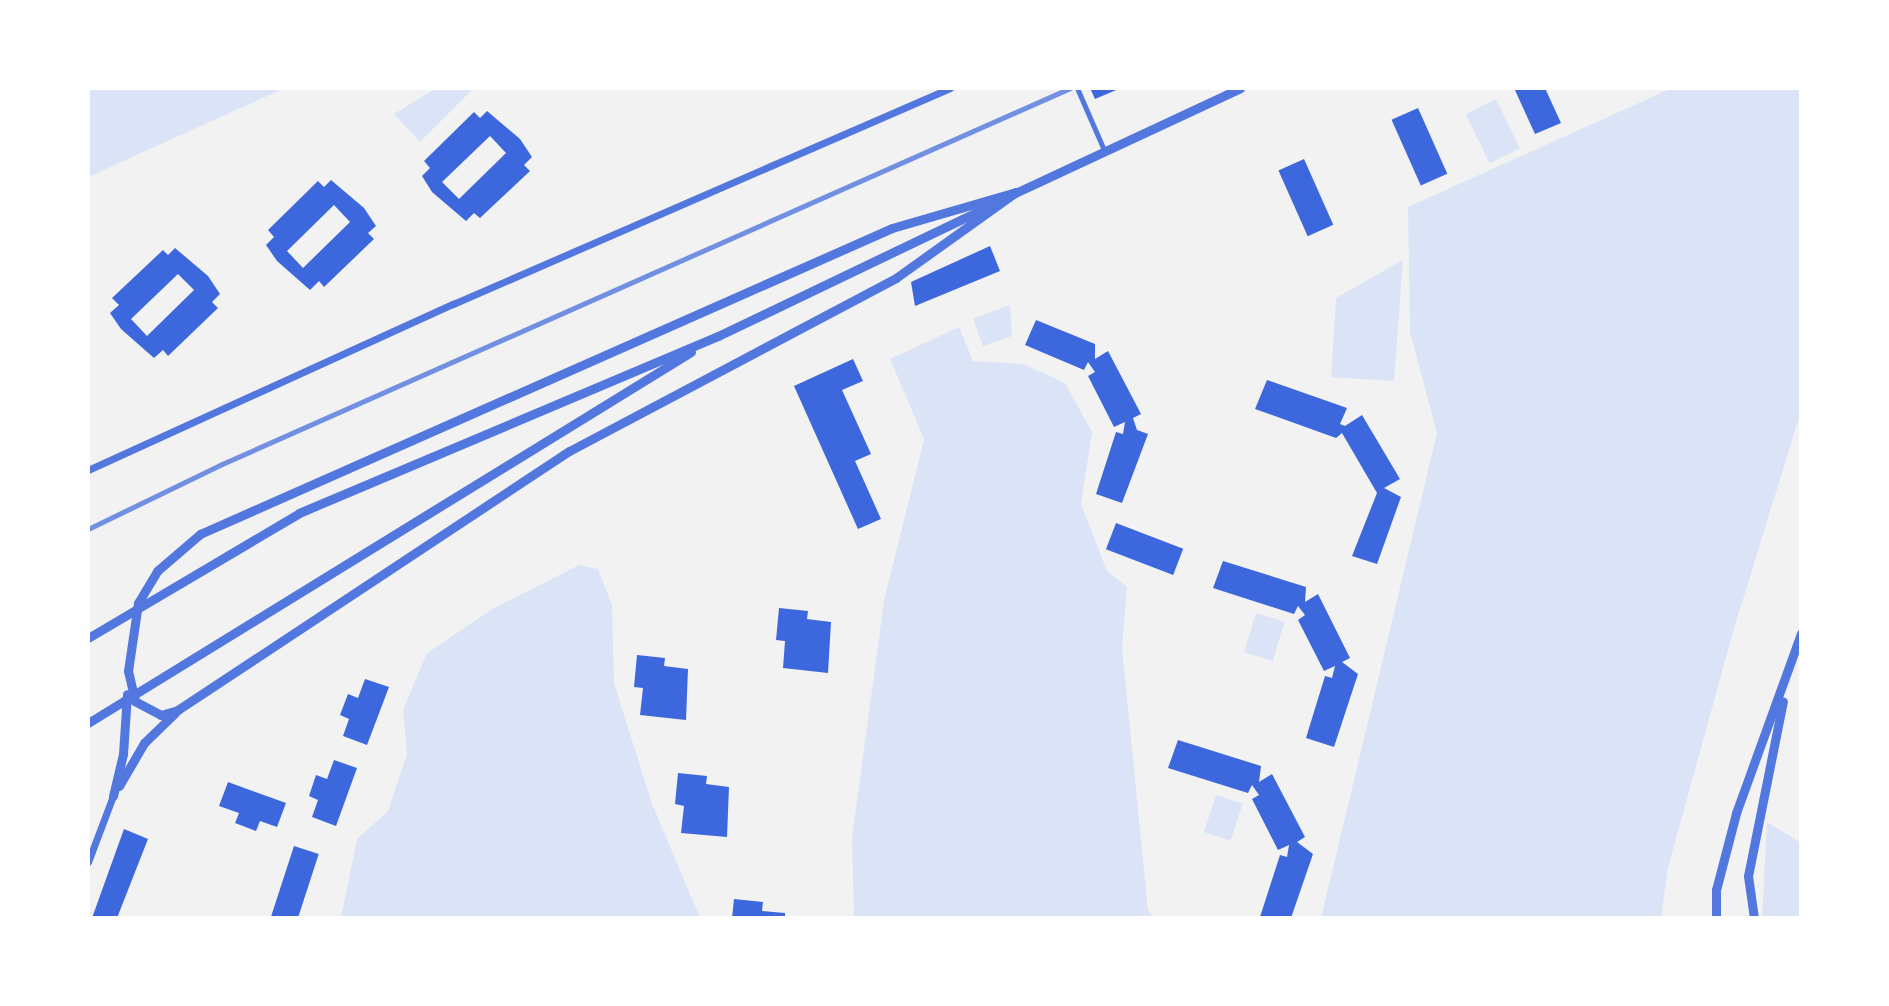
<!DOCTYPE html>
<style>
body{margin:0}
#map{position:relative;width:1889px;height:1006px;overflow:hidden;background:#f2f2f2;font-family:Lora,serif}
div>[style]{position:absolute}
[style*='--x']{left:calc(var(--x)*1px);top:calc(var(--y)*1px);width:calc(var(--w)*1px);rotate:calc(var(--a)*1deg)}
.green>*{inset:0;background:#dbe4f7;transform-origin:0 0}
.building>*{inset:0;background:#3d67dc;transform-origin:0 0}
.pedestrian>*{height:5px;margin:-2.5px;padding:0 2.5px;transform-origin:2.5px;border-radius:2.5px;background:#5277de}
.minor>*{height:7px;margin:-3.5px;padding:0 3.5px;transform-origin:3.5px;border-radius:3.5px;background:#5277de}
.tertiary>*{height:9px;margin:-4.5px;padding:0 4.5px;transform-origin:4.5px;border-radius:4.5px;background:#5277de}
.rail>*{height:5px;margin:-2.5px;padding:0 2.5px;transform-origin:2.5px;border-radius:2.5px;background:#7290e2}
span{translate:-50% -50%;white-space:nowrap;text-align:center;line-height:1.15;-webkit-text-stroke:6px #fff;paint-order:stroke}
.frame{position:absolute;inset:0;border:90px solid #fff;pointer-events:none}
</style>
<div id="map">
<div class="green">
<div style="clip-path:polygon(88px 88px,285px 88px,88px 177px)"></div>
<div style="clip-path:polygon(436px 88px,472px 90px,420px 142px,394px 114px)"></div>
<div style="clip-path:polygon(1672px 88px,1801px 88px,1801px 411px,1733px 632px,1668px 868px,1661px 918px,1321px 918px,1437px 433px,1410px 332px,1408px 207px)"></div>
<div style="left:1496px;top:99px;width:55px;height:34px;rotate:64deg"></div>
<div style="clip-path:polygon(1403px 260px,1394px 381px,1331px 377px,1336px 298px)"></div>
<div style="clip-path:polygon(1010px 305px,1012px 336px,983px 346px,973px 319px)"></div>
<div style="clip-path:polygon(959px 327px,973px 361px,1023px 364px,1065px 383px,1092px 432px,1081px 504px,1107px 571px,1127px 587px,1122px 648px,1148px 910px,1154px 918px,854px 918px,852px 838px,884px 601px,924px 439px,890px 359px)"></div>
<div style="clip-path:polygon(579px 565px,598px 569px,612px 605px,614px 683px,651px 801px,700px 918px,341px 918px,357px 839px,388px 811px,407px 754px,403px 710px,427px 653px,494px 608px)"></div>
<div style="left:1256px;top:613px;width:30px;height:41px;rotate:17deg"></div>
<div style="left:1216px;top:795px;width:28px;height:39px;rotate:18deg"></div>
<div style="clip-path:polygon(1767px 822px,1801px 843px,1801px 918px,1762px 918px)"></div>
</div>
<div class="building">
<div style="clip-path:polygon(1090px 88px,1121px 88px,1095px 99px)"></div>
<div style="clip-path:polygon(1514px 88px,1545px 88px,1561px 123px,1535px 134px)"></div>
<div style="left:1418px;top:108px;width:72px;height:29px;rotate:66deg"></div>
<div style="clip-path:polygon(evenodd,487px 111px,520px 139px,532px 157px,524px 165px,530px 171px,480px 218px,474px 213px,466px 221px,432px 192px,422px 176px,430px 168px,424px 161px,474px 112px,480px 118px,487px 111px,490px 136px,506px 153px,459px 199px,442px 182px,490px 136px)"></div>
<div style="left:1304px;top:159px;width:72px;height:28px;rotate:66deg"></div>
<div style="clip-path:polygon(evenodd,331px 180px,364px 208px,376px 226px,368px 233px,374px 239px,324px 287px,319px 281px,310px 290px,277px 261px,266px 245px,274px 237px,268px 230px,318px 181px,324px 187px,331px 180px,334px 205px,350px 222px,303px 268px,287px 251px,334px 205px)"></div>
<div style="clip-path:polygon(990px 246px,1000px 271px,915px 306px,911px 282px)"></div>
<div style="clip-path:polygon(evenodd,175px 248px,208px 276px,220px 294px,212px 302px,218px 308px,168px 356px,163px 350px,154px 358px,121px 329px,110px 313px,119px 305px,112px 298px,163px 250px,168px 255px,175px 248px,178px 274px,194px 290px,147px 336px,131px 319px,178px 274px)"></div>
<div style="clip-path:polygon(1036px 320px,1095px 344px,1095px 359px,1108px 351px,1141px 414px,1133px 418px,1137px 430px,1148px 434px,1122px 503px,1096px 494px,1116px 432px,1123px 434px,1125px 422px,1114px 427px,1088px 376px,1095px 372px,1088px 362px,1084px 370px,1025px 345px)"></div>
<div style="clip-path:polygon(853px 359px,863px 381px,842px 390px,871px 454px,855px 461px,881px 519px,858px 529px,794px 386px)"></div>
<div style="clip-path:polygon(1267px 380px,1347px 408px,1340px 424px,1345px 426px,1362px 415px,1400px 479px,1384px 488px,1401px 497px,1377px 564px,1352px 556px,1377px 493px,1342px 433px,1336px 438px,1255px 409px)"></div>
<div style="left:1116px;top:523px;width:72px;height:28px;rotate:21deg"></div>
<div style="clip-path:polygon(1223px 561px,1306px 587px,1305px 602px,1318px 594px,1350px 658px,1342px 662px,1358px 674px,1334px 747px,1306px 738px,1325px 676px,1332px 678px,1335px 666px,1324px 671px,1298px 620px,1305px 615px,1298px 606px,1294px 614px,1213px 588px)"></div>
<div style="clip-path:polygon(779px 608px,808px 611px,807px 619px,831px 622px,828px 673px,783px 668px,785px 641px,776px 640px)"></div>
<div style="clip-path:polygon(637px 655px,665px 658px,664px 666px,688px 669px,686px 720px,640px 715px,643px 688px,634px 687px)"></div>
<div style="clip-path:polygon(365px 679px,389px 687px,367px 745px,343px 736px,349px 719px,340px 715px,348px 694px,358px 698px)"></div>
<div style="clip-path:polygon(1178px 740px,1261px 766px,1259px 782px,1272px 774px,1305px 837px,1297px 842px,1313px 854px,1291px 918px,1260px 917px,1280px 855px,1287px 857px,1289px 845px,1278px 850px,1252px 799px,1259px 795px,1252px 785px,1248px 793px,1168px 768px)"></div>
<div style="clip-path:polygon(334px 760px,357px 768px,336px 826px,312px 817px,318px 800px,309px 796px,316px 775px,327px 779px)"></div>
<div style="clip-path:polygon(678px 773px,707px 776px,706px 784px,729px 787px,727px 837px,681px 833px,684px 806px,675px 804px)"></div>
<div style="clip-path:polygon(228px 782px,286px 803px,277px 827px,260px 821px,256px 831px,235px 823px,239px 813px,219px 806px)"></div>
<div style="clip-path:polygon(124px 829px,148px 839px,117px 918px,92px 918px)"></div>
<div style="left:294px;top:846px;width:26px;height:76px;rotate:18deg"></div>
<div style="clip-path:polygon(734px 899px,763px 902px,762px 911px,785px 913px,785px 918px,732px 918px)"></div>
</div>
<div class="pedestrian">
<div style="--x:1077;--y:88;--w:70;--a:66.4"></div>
</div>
<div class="minor">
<div style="--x:88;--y:470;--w:401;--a:-24.5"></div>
<div style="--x:453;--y:304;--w:542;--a:-23.49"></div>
<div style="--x:88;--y:862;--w:71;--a:-69.3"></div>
</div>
<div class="tertiary">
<div style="--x:1016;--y:192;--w:148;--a:144.4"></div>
<div style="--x:896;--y:278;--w:370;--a:152.1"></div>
<div style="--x:569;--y:451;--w:469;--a:146.5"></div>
<div style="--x:178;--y:710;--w:18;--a:164"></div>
<div style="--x:161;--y:715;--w:30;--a:-152"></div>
<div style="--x:135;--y:701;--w:31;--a:-103"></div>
<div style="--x:128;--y:671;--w:69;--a:-81.6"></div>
<div style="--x:138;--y:603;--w:37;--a:-59"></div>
<div style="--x:157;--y:571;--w:57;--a:-40.7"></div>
<div style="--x:200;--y:534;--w:757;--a:-23.85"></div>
<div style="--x:892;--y:228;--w:129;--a:-16.2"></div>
<div style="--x:1011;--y:195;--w:253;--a:-25"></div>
<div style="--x:88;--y:638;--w:245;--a:-30.6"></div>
<div style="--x:299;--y:513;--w:455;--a:-22.9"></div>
<div style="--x:718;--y:336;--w:303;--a:-25.6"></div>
<div style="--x:88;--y:723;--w:708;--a:-31.6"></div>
<div style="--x:119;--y:786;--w:50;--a:-59.8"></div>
<div style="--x:144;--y:743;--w:43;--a:-44.1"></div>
<div style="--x:113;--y:796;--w:43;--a:-76.6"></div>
<div style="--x:123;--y:754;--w:60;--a:-86.2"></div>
<div style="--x:1716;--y:918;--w:28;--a:-90"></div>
<div style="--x:1716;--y:890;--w:80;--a:-75.4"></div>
<div style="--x:1736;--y:813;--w:191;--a:-70.1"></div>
<div style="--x:1754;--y:918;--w:42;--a:-98.1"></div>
<div style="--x:1748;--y:876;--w:178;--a:-78.7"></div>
</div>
<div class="rail">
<div style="--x:88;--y:529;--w:149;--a:-25.9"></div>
<div style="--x:222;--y:464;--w:928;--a:-23.91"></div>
</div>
<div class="frame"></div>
</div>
